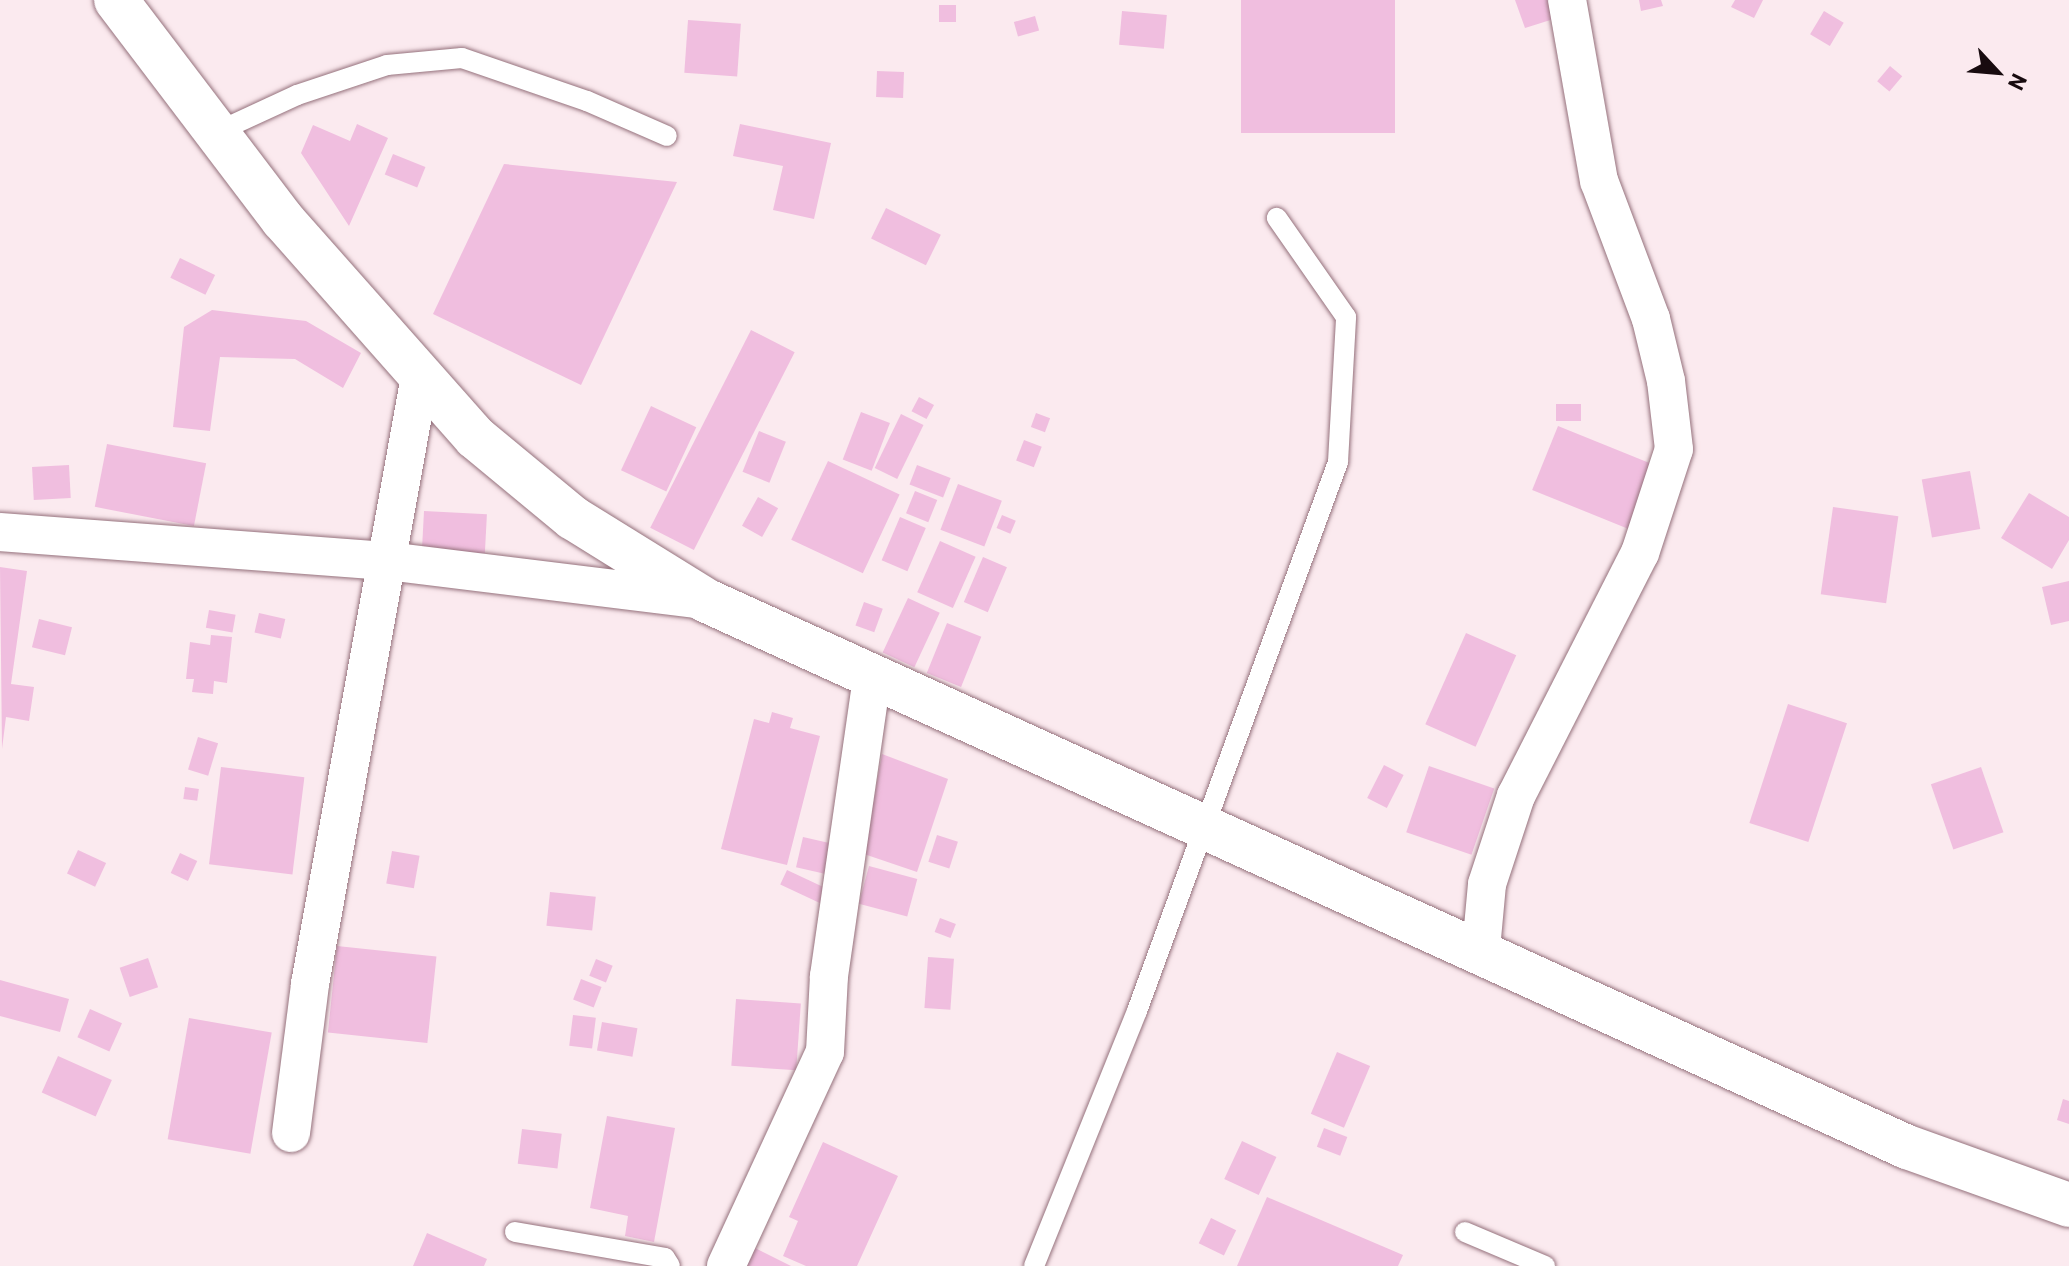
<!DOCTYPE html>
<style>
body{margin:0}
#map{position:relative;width:2069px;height:1266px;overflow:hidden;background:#fbeaef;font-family:Barlow,sans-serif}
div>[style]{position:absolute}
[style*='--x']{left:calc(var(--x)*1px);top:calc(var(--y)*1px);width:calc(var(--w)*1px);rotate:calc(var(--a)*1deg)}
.building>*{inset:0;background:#f0bedf;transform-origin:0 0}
.roads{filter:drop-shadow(0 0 2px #95717c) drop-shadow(0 0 2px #95717c)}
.lane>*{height:20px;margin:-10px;padding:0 10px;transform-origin:10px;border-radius:10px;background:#fff}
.street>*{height:38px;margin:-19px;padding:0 19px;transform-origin:19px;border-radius:19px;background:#fff}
.secondary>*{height:44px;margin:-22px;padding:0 22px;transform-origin:22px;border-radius:22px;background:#fff}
span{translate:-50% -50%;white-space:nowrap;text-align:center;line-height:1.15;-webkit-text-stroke:7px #fbeaef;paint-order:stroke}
.north{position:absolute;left:1957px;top:32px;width:80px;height:80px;-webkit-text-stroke:6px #fbeaef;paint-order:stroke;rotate:116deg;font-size:22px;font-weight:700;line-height:32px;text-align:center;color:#180b0f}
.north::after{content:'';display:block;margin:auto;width:28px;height:36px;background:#180b0f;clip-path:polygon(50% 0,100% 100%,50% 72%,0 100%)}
</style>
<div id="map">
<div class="building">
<div style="left:1241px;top:0;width:154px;height:133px"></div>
<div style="clip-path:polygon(1515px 0,1555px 0,1560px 17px,1525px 28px)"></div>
<div style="clip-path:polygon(1639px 0,1661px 0,1663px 6px,1641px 11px)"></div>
<div style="clip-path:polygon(1735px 0,1763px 0,1754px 18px,1731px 7px)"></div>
<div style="left:956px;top:5px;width:17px;height:17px;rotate:90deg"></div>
<div style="left:1122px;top:11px;width:45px;height:34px;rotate:5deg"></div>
<div style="left:1824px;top:11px;width:23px;height:27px;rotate:31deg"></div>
<div style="left:1035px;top:16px;width:15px;height:22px;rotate:74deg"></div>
<div style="left:688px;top:20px;width:53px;height:53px;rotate:4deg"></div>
<div style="left:1890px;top:66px;width:16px;height:20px;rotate:40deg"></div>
<div style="left:877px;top:71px;width:27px;height:26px;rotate:2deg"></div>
<div style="clip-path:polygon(357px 124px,388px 138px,349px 226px,301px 153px,313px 125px,350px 141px)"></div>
<div style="clip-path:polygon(740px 124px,831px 143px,814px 219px,773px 210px,783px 166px,733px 156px)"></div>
<div style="left:393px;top:154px;width:35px;height:22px;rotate:22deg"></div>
<div style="clip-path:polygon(504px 164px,677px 182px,581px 385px,433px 314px)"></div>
<div style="left:886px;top:208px;width:61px;height:34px;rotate:26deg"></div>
<div style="left:180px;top:258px;width:39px;height:22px;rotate:26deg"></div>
<div style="clip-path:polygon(212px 310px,306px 321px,361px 353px,343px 388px,295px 359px,220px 357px,210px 431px,173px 427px,184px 327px)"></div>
<div style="left:751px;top:330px;width:49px;height:222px;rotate:27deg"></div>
<div style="left:919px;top:397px;width:17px;height:16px;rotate:28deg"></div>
<div style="left:1556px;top:404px;width:25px;height:17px"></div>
<div style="left:651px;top:406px;width:50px;height:71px;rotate:25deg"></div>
<div style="left:861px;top:412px;width:31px;height:51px;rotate:21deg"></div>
<div style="left:1036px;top:413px;width:15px;height:15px;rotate:20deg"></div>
<div style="left:901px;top:414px;width:25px;height:60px;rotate:26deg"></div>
<div style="left:1558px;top:426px;width:110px;height:69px;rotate:22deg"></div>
<div style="left:759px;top:431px;width:29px;height:44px;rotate:22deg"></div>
<div style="left:1024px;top:440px;width:19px;height:22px;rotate:21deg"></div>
<div style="left:107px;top:444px;width:101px;height:64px;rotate:11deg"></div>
<div style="left:828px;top:461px;width:79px;height:87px;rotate:25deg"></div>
<div style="left:69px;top:465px;width:33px;height:37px;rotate:87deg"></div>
<div style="left:917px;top:465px;width:36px;height:21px;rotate:21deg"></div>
<div style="left:1970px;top:471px;width:59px;height:49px;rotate:80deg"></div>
<div style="left:958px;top:484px;width:47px;height:49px;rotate:21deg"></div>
<div style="left:915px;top:491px;width:24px;height:24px;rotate:22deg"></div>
<div style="clip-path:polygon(2029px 493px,2069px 517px,2069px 540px,2052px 569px,2001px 538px)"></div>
<div style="left:758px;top:497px;width:23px;height:33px;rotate:29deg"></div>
<div style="left:1833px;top:507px;width:66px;height:88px;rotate:8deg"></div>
<div style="left:424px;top:511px;width:63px;height:39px;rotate:3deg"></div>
<div style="left:1002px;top:515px;width:15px;height:14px;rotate:23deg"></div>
<div style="left:900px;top:517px;width:28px;height:47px;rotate:23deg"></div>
<div style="left:940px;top:541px;width:39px;height:56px;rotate:24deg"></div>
<div style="left:983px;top:557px;width:26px;height:49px;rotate:23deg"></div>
<div style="clip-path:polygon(0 567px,27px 571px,11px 684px,34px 687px,29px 721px,6px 717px,2px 749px)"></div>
<div style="clip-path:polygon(2069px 581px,2069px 621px,2051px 625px,2042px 587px)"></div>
<div style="left:908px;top:598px;width:35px;height:60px;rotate:25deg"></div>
<div style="left:864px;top:602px;width:20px;height:25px;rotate:20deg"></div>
<div style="left:209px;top:610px;width:27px;height:18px;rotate:10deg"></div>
<div style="left:259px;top:613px;width:27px;height:20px;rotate:13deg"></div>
<div style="left:39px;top:619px;width:34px;height:29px;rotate:14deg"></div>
<div style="left:947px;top:623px;width:37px;height:54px;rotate:22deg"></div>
<div style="left:1466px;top:633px;width:55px;height:100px;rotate:24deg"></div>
<div style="clip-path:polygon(211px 635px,232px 637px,227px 683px,214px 681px,213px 694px,192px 692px,194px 679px,186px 679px,190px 642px,210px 645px)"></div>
<div style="left:1788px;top:704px;width:62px;height:125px;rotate:18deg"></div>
<div style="clip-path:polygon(772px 712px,793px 718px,790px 728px,820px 736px,787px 865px,721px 849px,754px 719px,769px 723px)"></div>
<div style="left:198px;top:737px;width:21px;height:34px;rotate:17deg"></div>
<div style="clip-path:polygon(882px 754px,948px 779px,917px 872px,864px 854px)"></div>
<div style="left:1384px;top:765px;width:22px;height:37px;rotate:27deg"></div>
<div style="left:1429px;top:766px;width:69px;height:70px;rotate:19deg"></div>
<div style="left:221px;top:767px;width:84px;height:98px;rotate:7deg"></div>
<div style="left:1981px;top:767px;width:69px;height:53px;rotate:71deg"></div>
<div style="left:185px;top:787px;width:14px;height:12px;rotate:8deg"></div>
<div style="left:937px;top:835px;width:22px;height:28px;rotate:18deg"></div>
<div style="left:803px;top:837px;width:36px;height:31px;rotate:13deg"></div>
<div style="left:78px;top:850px;width:31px;height:26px;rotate:25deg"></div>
<div style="left:392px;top:851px;width:28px;height:33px;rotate:10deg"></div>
<div style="left:180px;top:853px;width:19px;height:22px;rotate:25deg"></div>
<div style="left:869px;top:866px;width:50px;height:39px;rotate:15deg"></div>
<div style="left:787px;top:870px;width:53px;height:16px;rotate:25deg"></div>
<div style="left:550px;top:892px;width:46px;height:34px;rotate:6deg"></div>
<div style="left:940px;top:918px;width:17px;height:15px;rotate:21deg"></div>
<div style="left:337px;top:946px;width:100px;height:87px;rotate:6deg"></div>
<div style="left:928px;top:957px;width:26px;height:51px;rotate:4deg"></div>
<div style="left:148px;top:958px;width:31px;height:30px;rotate:71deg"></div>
<div style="left:596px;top:959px;width:18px;height:18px;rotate:22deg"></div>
<div style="left:581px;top:979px;width:22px;height:22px;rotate:21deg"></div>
<div style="clip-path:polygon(0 980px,69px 999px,60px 1032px,0 1016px)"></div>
<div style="left:736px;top:999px;width:65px;height:67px;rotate:4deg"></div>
<div style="left:90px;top:1009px;width:35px;height:31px;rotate:24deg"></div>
<div style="left:573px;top:1015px;width:23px;height:31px;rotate:7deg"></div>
<div style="left:189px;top:1018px;width:84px;height:123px;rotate:10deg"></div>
<div style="left:602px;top:1022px;width:36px;height:29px;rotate:10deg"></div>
<div style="left:1337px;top:1052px;width:36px;height:67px;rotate:23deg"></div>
<div style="left:58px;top:1056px;width:59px;height:40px;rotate:24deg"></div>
<div style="clip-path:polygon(2063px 1099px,2069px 1101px,2069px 1124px,2057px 1120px)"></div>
<div style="clip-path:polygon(607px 1116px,675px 1128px,654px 1242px,625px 1236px,628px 1216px,590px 1208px)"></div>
<div style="left:1324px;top:1128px;width:25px;height:20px;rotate:21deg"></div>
<div style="left:522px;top:1129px;width:40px;height:35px;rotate:7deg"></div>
<div style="left:1242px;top:1141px;width:38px;height:42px;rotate:25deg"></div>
<div style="clip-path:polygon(823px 1142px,898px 1176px,857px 1266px,806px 1266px,783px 1256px,798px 1221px,789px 1217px)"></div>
<div style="clip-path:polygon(1267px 1197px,1403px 1255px,1398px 1266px,1237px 1266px)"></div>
<div style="left:1211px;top:1218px;width:28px;height:28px;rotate:26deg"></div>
<div style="clip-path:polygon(427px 1233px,487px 1259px,484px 1266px,413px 1266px)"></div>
<div style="clip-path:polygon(755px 1248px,791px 1266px,747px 1266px)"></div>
</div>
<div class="roads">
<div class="lane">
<div style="--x:217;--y:132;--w:88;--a:-24.8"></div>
<div style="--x:297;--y:95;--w:95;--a:-18.4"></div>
<div style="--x:387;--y:65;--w:75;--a:-5.3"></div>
<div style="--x:462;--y:58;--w:132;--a:19"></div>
<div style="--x:587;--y:101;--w:87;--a:23.6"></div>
<div style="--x:515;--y:1232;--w:152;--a:9.8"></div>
<div style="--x:665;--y:1258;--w:9;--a:58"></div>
<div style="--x:1465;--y:1232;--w:87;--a:23"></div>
<div style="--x:1034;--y:1266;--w:275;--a:-68"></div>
<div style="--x:1137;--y:1011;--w:585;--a:-69.89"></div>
<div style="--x:1338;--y:462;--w:145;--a:-86.8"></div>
<div style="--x:1346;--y:317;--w:121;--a:-124.9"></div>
</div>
<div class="street">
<div style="--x:0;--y:532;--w:388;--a:4.3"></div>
<div style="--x:387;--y:561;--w:318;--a:7"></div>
<div style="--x:1481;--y:949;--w:65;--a:-84.7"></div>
<div style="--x:1487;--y:884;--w:93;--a:-71.8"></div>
<div style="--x:1516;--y:796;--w:273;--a:-63"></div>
<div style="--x:1640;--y:553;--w:109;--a:-71.9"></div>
<div style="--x:1674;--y:449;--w:68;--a:-96.7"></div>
<div style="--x:1666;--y:381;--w:64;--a:-103.6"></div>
<div style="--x:1651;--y:319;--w:147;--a:-110.6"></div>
<div style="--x:1599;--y:181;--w:184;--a:-100"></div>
<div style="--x:291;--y:1133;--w:150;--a:-82.7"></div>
<div style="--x:310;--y:984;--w:618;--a:-79.74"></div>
<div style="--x:726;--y:1266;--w:236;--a:-65.2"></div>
<div style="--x:825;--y:1052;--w:76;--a:-87"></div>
<div style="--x:829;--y:976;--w:303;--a:-81.8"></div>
</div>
<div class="secondary">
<div style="--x:116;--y:0;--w:276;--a:52.8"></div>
<div style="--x:283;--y:220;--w:290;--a:48.5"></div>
<div style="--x:475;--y:437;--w:127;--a:39.6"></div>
<div style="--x:573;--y:518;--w:155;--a:31.8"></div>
<div style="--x:705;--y:600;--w:1321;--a:24.47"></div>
<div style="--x:1907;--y:1147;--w:172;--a:19.7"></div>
</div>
</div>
<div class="north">N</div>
</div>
